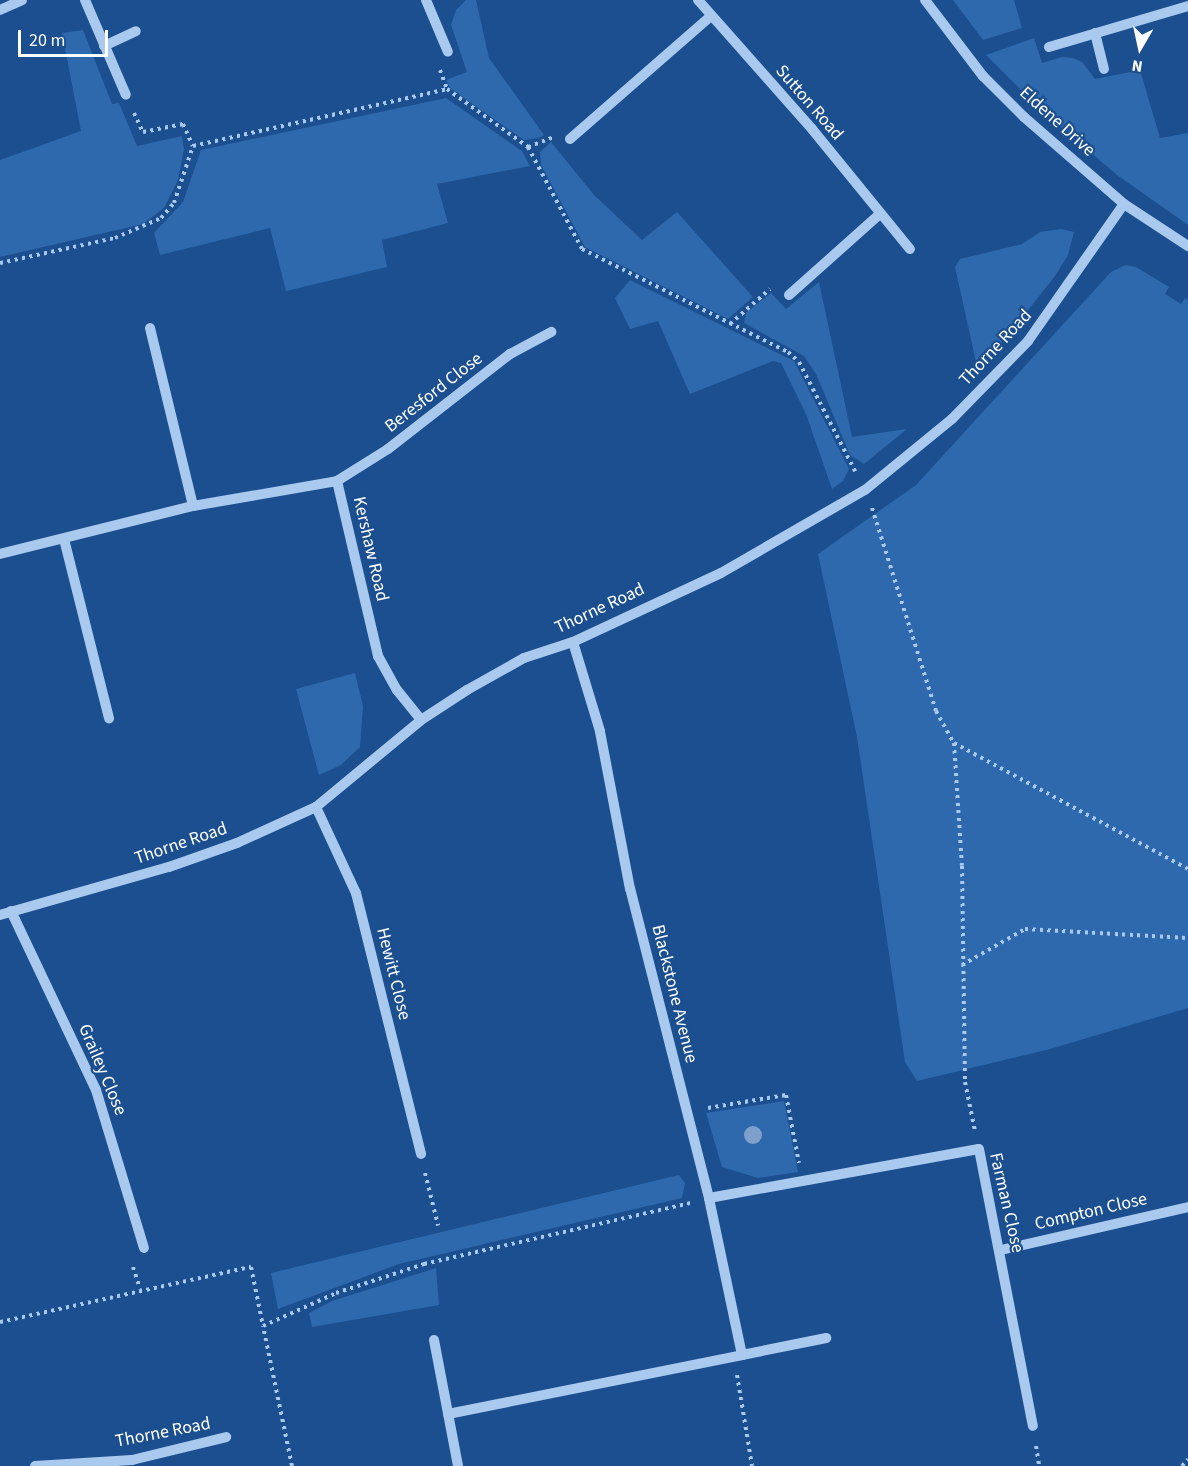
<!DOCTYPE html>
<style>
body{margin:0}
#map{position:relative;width:1188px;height:1466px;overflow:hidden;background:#1b4f8f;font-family:"Source Sans 3",sans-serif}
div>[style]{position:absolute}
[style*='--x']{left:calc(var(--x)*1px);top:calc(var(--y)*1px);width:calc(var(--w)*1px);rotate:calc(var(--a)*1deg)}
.green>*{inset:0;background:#2e69ad}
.path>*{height:4px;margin-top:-2px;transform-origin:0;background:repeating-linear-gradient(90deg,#a9c9ee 0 3px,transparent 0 7.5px)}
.minor>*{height:10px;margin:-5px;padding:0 5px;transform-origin:5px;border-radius:5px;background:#a9c9ee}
.trees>*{width:18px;height:18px;margin:-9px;border-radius:50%;background:#7ea0ca}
span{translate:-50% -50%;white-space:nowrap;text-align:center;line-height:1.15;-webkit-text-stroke:4.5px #1b4f8f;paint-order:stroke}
.street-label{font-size:18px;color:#fff}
.north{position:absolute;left:1110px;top:18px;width:60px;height:60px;-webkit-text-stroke:4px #1b4f8f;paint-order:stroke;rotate:189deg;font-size:16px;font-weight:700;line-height:24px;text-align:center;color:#fff}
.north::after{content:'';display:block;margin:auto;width:21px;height:27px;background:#fff;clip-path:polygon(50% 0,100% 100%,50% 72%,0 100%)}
.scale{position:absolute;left:18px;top:30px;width:90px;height:27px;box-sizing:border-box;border:3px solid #fff;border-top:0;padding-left:8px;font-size:18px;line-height:21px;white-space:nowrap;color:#fff;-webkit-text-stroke:4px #1b4f8f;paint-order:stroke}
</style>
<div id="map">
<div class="green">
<div style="clip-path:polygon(466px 0,476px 0,489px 58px,544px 135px,539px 138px,524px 140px,450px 88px,446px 80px,467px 72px,451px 25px,456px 10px)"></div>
<div style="clip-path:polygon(953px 0,1014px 0,1022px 28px,983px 40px)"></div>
<div style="clip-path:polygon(83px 30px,112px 104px,119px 103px,137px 146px,182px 136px,184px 149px,178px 180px,164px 208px,143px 224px,0 257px,0 160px,81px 131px,62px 33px)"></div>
<div style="clip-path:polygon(1034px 38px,1042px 63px,1062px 57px,1073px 58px,1082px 62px,1095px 79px,1140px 70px,1160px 138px,1188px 133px,1188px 225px,1117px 175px,1043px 112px,986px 55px)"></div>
<div style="clip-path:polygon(446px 98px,522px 151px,530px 166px,437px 184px,448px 223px,382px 240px,387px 267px,286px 291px,270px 228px,160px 255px,154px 233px,183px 202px,201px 150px)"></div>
<div style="clip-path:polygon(551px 142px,594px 195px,642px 240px,677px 212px,753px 297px,728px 319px,585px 247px,541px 165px,540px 152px)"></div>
<div style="clip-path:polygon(1061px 229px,1074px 232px,1068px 255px,1055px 276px,994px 353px,976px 362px,955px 267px,960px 259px,1022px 244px,1040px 232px)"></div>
<div style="clip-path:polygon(1126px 265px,1136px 267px,1169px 287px,1165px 294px,1181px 304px,1185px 298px,1188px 300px,1188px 1008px,1050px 1049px,917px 1081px,905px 1062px,857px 737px,818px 554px,916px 485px,1111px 272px)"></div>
<div style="clip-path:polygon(630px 280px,794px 361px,849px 469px,843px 481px,832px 489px,806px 414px,781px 363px,773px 361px,690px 394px,658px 321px,630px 329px,615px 298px)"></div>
<div style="clip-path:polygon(819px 282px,852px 437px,907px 429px,864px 464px,850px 455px,816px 374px,804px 356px,744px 323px,746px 313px,771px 293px,786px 309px)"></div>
<div style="clip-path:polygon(355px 673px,363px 706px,360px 747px,341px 765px,319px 775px,296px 689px)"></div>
<div style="clip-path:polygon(784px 1101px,798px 1172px,758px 1178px,722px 1167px,706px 1113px)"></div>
<div style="clip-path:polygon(679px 1175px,685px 1183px,682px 1198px,399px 1264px,278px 1309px,271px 1273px)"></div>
<div style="clip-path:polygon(436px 1268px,439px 1305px,312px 1327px,309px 1313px,332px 1301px)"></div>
</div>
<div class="path">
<div style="--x:440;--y:70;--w:20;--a:70"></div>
<div style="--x:134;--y:113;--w:21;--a:65"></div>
<div style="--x:143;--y:132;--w:41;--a:-11.3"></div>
<div style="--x:183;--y:124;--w:24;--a:66"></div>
<div style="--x:528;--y:147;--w:26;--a:-21"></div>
<div style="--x:0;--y:263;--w:118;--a:-12.3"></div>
<div style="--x:115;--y:238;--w:50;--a:-23.5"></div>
<div style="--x:161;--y:218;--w:20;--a:-49"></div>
<div style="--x:174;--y:203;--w:60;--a:-71.6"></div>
<div style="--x:193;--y:146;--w:260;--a:-12.6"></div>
<div style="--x:447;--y:89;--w:100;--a:35.6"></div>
<div style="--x:528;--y:147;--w:115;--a:62.1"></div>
<div style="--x:582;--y:249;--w:230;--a:26.6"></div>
<div style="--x:788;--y:352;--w:15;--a:42"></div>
<div style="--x:799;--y:362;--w:123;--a:62.8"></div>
<div style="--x:730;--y:324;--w:53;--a:-41.2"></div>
<div style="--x:872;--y:508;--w:213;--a:72.5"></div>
<div style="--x:936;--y:711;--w:37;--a:61"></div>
<div style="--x:954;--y:743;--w:266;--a:28.3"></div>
<div style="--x:954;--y:743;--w:123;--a:86.3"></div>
<div style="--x:962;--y:866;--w:216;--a:89.2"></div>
<div style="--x:965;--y:1082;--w:50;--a:78.5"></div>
<div style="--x:962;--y:965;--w:73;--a:-29.7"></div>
<div style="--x:1025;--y:929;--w:163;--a:3.2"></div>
<div style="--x:708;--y:1108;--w:79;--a:-9.5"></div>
<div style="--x:786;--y:1095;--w:69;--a:79.2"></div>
<div style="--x:425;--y:1173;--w:54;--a:76"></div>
<div style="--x:133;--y:1267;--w:23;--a:72"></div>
<div style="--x:0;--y:1322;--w:257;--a:-12.4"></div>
<div style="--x:251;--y:1267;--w:60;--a:78.5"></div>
<div style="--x:737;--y:1375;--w:92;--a:80.6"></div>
<div style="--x:1036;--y:1446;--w:20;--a:81"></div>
<div style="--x:292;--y:1466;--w:143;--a:-101.7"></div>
<div style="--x:263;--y:1326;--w:80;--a:-24.3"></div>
<div style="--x:336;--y:1293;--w:93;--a:-18.2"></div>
<div style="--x:424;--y:1264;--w:274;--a:-12.9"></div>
<div style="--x:1182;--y:1466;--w:9;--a:-49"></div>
</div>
<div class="minor">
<div style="--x:85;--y:0;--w:103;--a:66.7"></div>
<div style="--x:426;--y:0;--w:56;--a:67.1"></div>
<div style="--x:698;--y:0;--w:172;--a:48.5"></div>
<div style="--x:812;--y:129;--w:155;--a:50.8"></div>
<div style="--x:925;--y:0;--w:96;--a:52.7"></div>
<div style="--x:983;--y:76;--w:58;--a:45"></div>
<div style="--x:1024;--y:117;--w:133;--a:41"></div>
<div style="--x:1124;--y:204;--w:77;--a:33.3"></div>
<div style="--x:0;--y:10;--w:24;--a:-24"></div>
<div style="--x:1095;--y:33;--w:37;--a:76"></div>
<div style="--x:104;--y:46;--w:35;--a:-25"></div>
<div style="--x:1049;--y:47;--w:145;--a:-16.4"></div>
<div style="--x:570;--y:139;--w:187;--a:-41.1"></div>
<div style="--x:789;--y:295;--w:122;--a:-41.7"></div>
<div style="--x:150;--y:328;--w:183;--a:76.4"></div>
<div style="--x:337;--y:481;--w:60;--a:-32.1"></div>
<div style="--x:388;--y:449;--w:155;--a:-37.9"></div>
<div style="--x:510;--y:354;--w:47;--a:-28.2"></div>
<div style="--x:64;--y:539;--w:185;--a:75.9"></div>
<div style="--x:0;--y:554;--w:199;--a:-14"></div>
<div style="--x:193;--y:506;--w:146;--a:-9.8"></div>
<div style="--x:337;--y:481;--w:180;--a:76.8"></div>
<div style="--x:378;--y:656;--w:39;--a:61"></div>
<div style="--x:397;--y:690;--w:38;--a:51"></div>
<div style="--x:316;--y:807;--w:95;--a:65.1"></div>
<div style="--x:356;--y:893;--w:269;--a:76"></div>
<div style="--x:11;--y:911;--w:198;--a:64.6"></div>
<div style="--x:96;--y:1090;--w:165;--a:73.1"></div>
<div style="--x:0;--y:915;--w:176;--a:-15.9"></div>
<div style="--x:169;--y:867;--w:72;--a:-19.4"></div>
<div style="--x:237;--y:843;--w:87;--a:-24.5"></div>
<div style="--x:316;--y:807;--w:136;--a:-39.6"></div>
<div style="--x:421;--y:720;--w:55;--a:-33.1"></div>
<div style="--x:467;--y:690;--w:65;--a:-29.3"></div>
<div style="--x:524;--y:658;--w:52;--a:-18.1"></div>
<div style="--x:573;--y:642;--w:163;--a:-25"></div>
<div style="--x:721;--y:573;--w:166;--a:-30"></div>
<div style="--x:865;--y:490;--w:112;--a:-39.2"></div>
<div style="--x:952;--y:419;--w:109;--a:-45.7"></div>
<div style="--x:1028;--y:341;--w:167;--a:-55"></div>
<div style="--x:709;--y:1198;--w:274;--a:-10.3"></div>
<div style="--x:979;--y:1149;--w:282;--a:79"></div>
<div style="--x:1001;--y:1250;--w:192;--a:-12.9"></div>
<div style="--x:434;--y:1340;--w:128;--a:79.2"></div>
<div style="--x:742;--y:1355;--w:86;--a:-11.4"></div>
<div style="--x:448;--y:1414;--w:300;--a:-11.3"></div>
<div style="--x:742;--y:1355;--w:160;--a:-101.9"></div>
<div style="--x:709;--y:1198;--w:319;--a:-104.3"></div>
<div style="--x:630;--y:889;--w:161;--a:-100.8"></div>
<div style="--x:600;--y:731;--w:93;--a:-106.9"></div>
<div style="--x:35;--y:1466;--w:97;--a:-3.5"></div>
<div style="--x:132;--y:1460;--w:97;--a:-13.7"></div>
</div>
<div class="trees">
<div style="left:753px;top:1135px"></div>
</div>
<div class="street-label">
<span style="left:809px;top:103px;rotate:49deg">Sutton Road</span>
<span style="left:1057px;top:122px;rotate:42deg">Eldene Drive</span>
<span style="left:996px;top:348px;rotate:-47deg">Thorne Road</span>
<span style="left:434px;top:393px;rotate:-38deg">Beresford Close</span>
<span style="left:370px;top:549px;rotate:77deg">Kershaw Road</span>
<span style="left:600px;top:609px;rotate:-25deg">Thorne Road</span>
<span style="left:181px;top:844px;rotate:-19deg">Thorne Road</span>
<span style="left:393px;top:974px;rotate:76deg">Hewitt Close</span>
<span style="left:674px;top:994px;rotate:76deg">Blackstone Avenue</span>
<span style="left:102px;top:1070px;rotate:67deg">Grailey Close</span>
<span style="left:1006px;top:1203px;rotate:77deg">Farman Close</span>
<span style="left:1091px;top:1212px;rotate:-13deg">Compton Close</span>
<span style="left:163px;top:1433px;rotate:-11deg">Thorne Road</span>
</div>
<div class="north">N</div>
<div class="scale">20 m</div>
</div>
